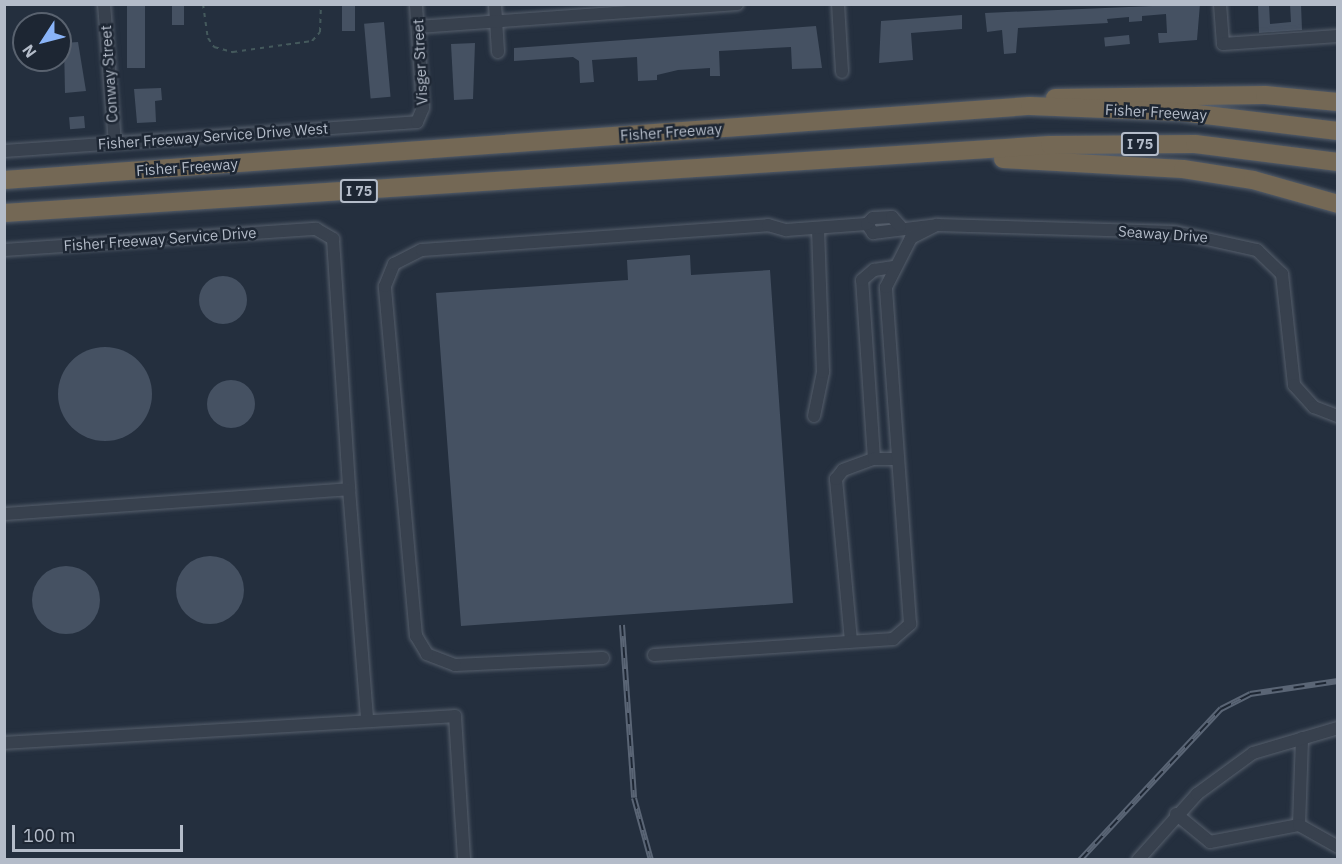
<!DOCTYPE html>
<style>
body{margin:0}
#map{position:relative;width:1342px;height:864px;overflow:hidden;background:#242f3e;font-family:"IBM Plex Sans",sans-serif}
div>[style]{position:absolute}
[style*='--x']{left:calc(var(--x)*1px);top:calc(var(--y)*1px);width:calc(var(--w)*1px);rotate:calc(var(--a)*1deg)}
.building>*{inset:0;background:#455162;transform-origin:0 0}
.round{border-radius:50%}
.path>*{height:2px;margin-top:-1px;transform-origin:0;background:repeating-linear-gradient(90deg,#44595c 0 4.5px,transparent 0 9px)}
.roads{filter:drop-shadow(0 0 2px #565f6c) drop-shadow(0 0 2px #565f6c)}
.minor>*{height:12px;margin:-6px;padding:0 6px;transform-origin:6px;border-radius:6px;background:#38414e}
.highway>*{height:18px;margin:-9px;padding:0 9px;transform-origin:9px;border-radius:9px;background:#746855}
.rail>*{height:6px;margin-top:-3px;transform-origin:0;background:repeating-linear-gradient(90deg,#1d2633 0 11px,#5a6575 0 22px);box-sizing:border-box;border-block:2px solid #5a6575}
span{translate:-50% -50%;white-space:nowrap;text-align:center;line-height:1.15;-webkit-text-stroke:5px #1d2633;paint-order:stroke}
.shield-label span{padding:2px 4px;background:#1d2633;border:2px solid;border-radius:4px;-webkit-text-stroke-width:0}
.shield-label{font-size:14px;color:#b4bcc9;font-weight:700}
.street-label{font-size:15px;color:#b4bcc9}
.frame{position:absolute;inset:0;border:6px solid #b4bcc9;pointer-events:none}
.north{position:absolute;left:12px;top:12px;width:60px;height:60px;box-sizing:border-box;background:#1d2633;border:2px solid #59626f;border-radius:50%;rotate:234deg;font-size:16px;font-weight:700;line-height:24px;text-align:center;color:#b4bcc9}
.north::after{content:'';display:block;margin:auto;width:21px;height:27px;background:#8ab4f8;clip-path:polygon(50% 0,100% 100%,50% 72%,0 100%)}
.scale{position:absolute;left:12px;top:825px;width:171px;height:27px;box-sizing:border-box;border:3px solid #b4bcc9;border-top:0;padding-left:8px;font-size:18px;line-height:21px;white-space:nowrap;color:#b4bcc9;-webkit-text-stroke:4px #1d2633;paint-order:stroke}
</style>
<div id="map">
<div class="building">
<div style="left:127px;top:4px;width:18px;height:64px"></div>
<div style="left:172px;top:4px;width:12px;height:21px"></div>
<div style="left:342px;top:4px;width:13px;height:27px"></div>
<div style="clip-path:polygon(1200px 4px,1197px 40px,1159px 43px,1158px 33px,1167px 33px,1166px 14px,1142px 16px,1142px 21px,1129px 22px,1129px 17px,1107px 19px,1108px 23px,1018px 28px,1016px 53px,1004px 54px,1002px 30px,987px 32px,985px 13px)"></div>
<div style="clip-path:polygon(1258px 4px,1269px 4px,1270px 24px,1291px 22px,1290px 4px,1301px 4px,1302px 30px,1259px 33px)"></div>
<div style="clip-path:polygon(962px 15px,962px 29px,911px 33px,913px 60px,879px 63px,881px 21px)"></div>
<div style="left:384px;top:22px;width:75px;height:20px;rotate:85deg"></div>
<div style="clip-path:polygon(816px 26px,822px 68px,792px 69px,791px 47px,719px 51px,720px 76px,710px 76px,710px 68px,678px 70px,657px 75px,657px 80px,638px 81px,637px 57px,592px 60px,594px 82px,580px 83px,579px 61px,573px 57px,514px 61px,514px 48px)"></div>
<div style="left:1129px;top:35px;width:9px;height:25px;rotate:84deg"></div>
<div style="clip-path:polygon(78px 42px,86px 91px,65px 93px,64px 43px)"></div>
<div style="clip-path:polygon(475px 43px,473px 99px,454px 100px,451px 44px)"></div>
<div style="clip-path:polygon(161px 88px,162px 100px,155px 101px,156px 122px,137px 123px,134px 89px)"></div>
<div style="left:84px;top:116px;width:12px;height:15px;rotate:85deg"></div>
<div style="clip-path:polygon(690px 255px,691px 275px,770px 270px,793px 603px,461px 626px,436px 293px,628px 280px,627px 260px)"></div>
<div class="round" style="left:199px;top:276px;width:48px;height:48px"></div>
<div class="round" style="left:58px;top:347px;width:94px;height:94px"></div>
<div class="round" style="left:207px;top:380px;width:48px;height:48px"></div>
<div class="round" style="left:176px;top:556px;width:68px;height:68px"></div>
<div class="round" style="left:32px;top:566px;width:68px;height:68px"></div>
</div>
<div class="path">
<div style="--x:203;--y:4;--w:34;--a:82"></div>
<div style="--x:208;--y:38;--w:11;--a:56"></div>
<div style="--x:214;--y:47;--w:20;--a:15"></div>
<div style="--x:233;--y:52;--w:80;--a:-7.9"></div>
<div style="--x:312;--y:41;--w:12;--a:-48"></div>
<div style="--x:320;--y:32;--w:28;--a:-88"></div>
</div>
<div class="roads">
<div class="minor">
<div style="--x:104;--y:4;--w:139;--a:85.5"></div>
<div style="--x:495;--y:4;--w:48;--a:86.4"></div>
<div style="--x:838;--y:4;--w:68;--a:86.6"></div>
<div style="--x:1220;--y:4;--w:40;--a:85.7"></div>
<div style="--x:1223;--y:44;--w:115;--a:-4"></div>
<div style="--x:418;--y:27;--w:320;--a:-4.1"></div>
<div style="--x:4;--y:151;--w:414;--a:-4"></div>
<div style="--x:417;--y:122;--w:15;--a:-67"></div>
<div style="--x:423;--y:108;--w:104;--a:-93.9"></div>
<div style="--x:867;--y:224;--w:11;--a:56"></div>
<div style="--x:873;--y:233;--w:64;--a:-7.1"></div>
<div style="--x:937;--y:225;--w:238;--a:1.7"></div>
<div style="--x:1175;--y:232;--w:84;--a:12.4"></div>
<div style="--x:1257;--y:250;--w:35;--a:44"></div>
<div style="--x:1282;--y:274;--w:112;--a:83.8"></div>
<div style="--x:1294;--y:385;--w:30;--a:48"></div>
<div style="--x:1314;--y:407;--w:26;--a:21"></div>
<div style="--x:4;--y:250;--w:313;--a:-3.9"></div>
<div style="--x:316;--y:229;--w:20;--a:30"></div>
<div style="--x:333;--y:239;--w:251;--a:86.3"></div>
<div style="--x:814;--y:416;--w:45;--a:-78.4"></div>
<div style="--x:823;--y:372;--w:144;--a:-92"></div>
<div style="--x:874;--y:459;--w:179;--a:-93.8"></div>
<div style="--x:862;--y:280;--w:16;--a:-40"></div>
<div style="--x:874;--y:270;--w:20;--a:-9"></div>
<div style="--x:4;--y:514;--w:346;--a:-4.1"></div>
<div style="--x:349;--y:489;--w:230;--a:85.5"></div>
<div style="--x:851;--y:641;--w:163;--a:-95.3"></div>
<div style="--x:836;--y:479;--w:11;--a:-52"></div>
<div style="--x:843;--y:470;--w:33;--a:-20"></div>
<div style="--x:874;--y:459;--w:24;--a:0"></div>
<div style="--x:654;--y:655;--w:240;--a:-3.8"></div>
<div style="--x:893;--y:639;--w:23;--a:-41"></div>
<div style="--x:910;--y:624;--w:338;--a:-94.1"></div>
<div style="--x:886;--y:287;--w:55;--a:-63"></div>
<div style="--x:911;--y:238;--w:29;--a:-27"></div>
<div style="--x:603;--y:658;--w:148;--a:177.3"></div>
<div style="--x:455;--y:665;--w:30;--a:-159"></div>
<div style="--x:427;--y:654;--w:21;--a:-121"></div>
<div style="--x:416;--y:636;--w:351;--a:-95.1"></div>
<div style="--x:385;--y:286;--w:24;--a:-68"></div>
<div style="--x:394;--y:264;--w:31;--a:-27"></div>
<div style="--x:422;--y:250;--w:347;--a:-4.1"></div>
<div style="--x:768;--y:225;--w:19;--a:16"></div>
<div style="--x:786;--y:230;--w:81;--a:-4.2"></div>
<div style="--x:867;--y:224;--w:8;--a:-45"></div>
<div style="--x:873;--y:218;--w:19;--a:-3"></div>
<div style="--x:892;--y:217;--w:12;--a:48"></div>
<div style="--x:4;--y:743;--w:452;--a:-3.4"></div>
<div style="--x:455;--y:716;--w:144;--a:86.4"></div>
<div style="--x:1176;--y:814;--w:44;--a:39.5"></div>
<div style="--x:1210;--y:842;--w:91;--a:-10.8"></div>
<div style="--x:1299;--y:825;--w:87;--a:-88"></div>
<div style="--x:1299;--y:825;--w:45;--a:29.4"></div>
<div style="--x:1138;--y:860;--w:89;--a:-48.2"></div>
<div style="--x:1197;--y:794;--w:69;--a:-36.2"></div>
<div style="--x:1253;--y:753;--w:89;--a:-16.4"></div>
</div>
<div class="highway">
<div style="--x:1055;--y:98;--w:210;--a:-0.8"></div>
<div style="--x:1265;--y:95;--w:73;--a:5.5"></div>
<div style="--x:1003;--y:159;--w:180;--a:3.2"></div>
<div style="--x:1183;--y:169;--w:71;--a:8.9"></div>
<div style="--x:1253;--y:180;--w:88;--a:15.8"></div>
<div style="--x:4;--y:180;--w:1029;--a:-4.13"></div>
<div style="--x:1030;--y:106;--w:151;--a:2.3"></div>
<div style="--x:1181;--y:112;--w:158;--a:6.9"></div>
<div style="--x:4;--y:213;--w:1048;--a:-3.72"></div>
<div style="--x:1050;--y:145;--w:145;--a:-0.4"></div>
<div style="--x:1195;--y:144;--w:144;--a:7.2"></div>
</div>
</div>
<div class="rail">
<div style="--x:622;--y:625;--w:173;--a:86"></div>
<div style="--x:634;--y:798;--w:64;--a:74.7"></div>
<div style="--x:1080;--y:860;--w:207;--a:-47"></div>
<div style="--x:1221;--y:709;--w:33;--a:-27"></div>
<div style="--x:1250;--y:694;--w:89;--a:-8.4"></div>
</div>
<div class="shield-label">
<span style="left:1140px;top:144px">I 75</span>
<span style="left:359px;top:191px">I 75</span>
</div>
<div class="street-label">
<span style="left:420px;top:62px;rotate:-93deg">Visger Street</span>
<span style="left:109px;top:74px;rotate:-94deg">Conway Street</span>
<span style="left:1156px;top:112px;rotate:3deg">Fisher Freeway</span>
<span style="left:671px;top:132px;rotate:-4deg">Fisher Freeway</span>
<span style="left:213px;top:136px;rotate:-4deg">Fisher Freeway Service Drive West</span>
<span style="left:187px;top:167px;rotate:-4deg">Fisher Freeway</span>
<span style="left:1163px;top:234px;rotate:4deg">Seaway Drive</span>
<span style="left:160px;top:239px;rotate:-4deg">Fisher Freeway Service Drive</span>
</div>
<div class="frame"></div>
<div class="north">N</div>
<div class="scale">100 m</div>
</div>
